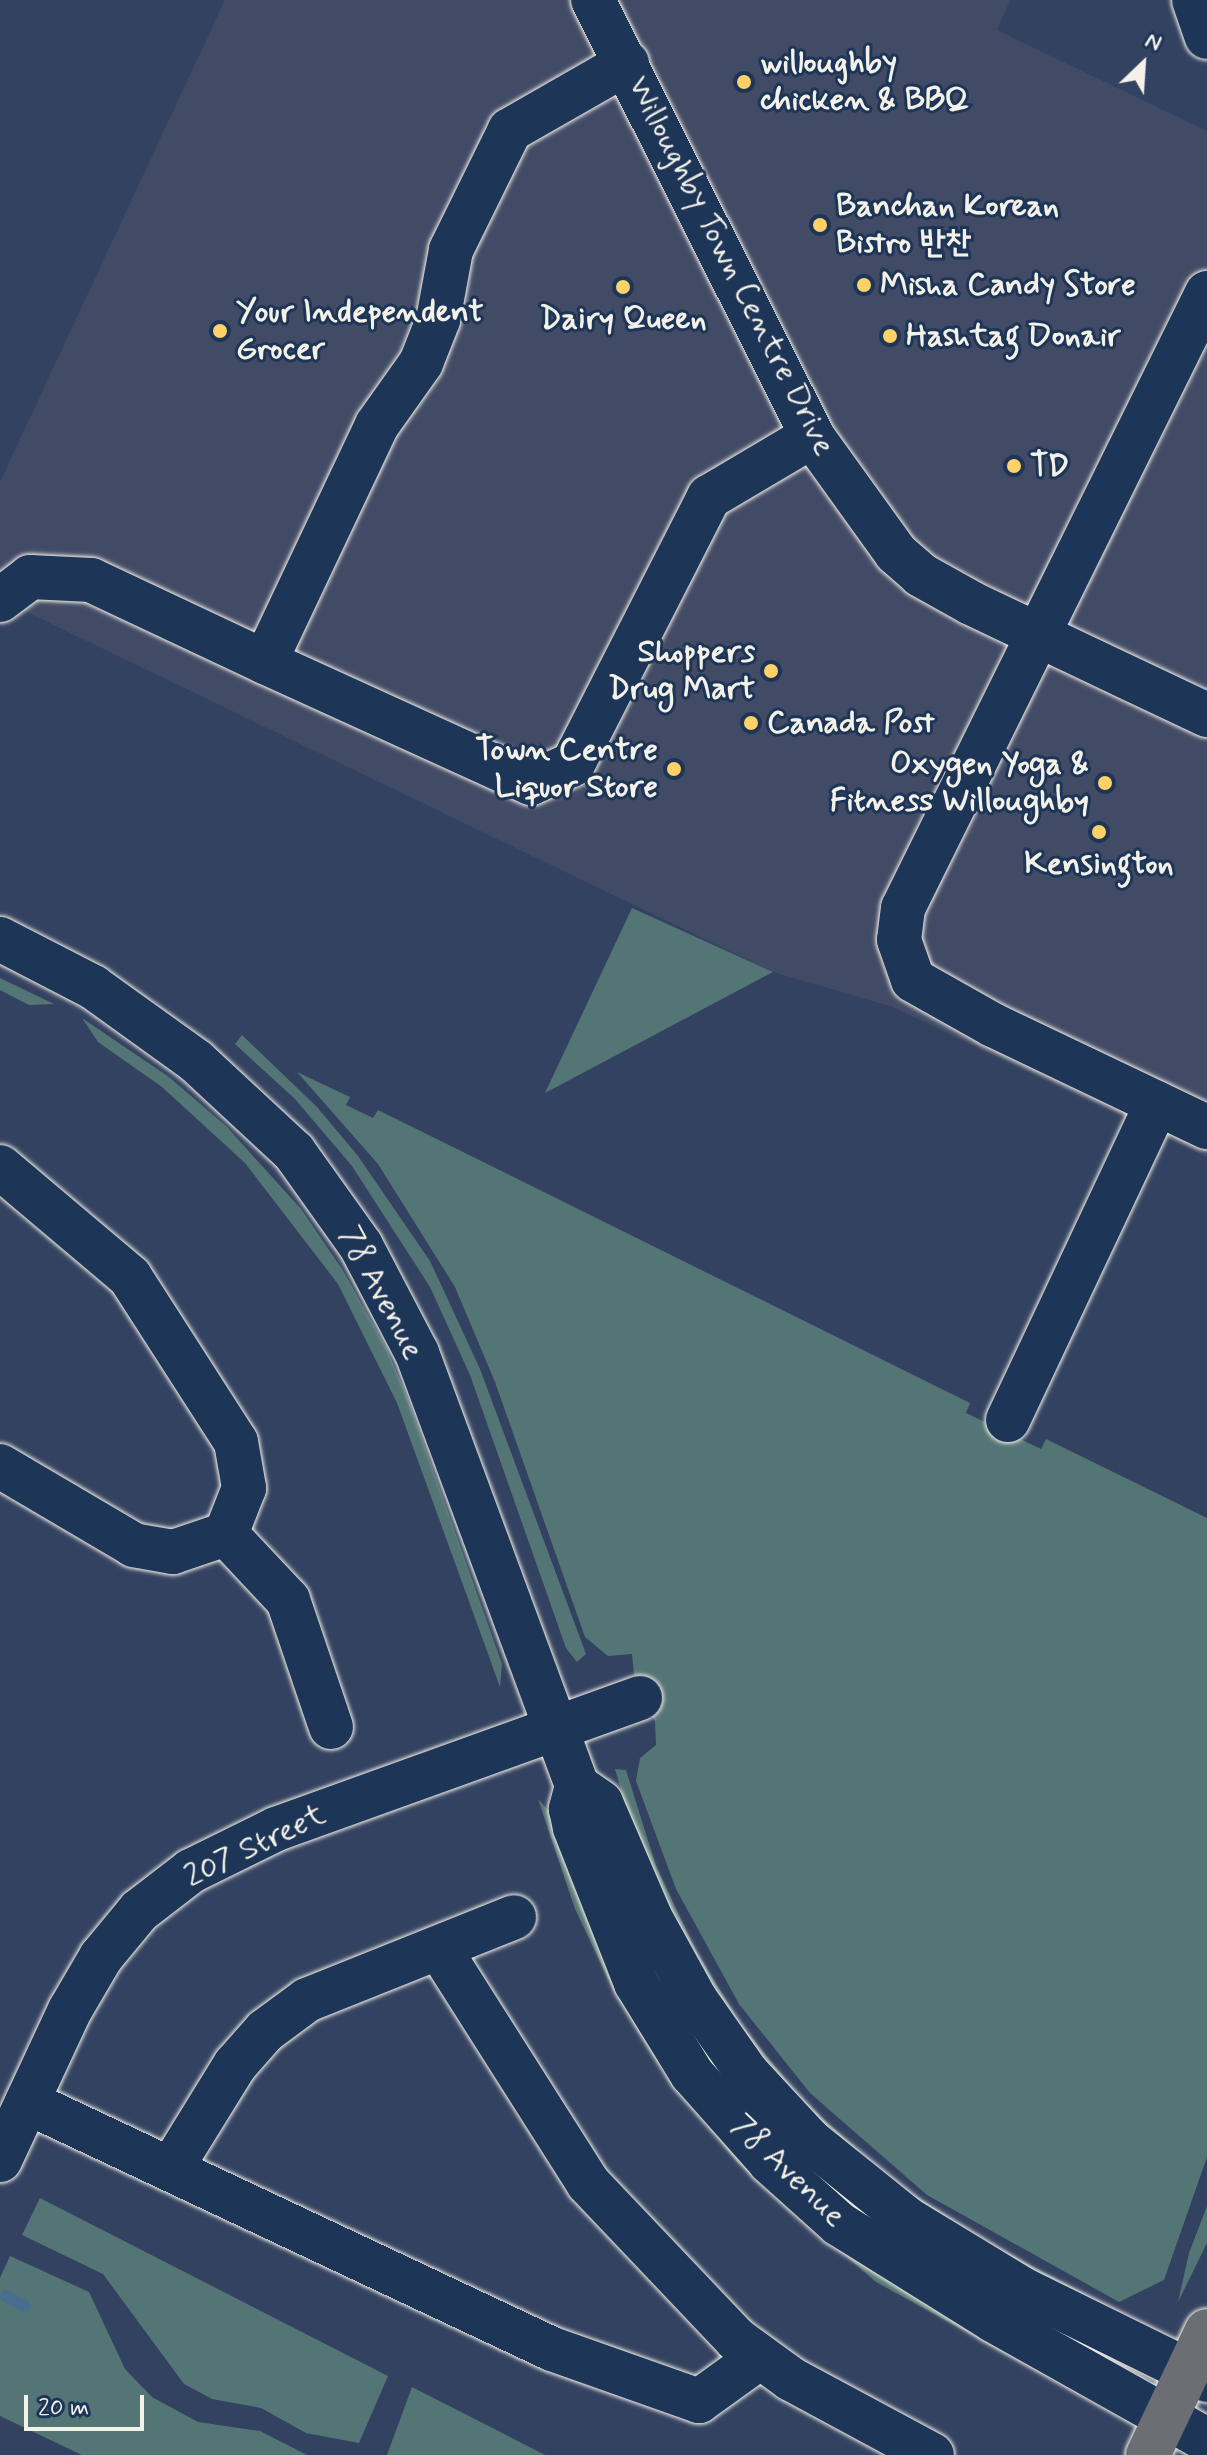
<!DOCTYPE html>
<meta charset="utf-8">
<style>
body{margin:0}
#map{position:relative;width:1207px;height:2455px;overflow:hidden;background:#334260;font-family:Mynerve,"Poor Story",sans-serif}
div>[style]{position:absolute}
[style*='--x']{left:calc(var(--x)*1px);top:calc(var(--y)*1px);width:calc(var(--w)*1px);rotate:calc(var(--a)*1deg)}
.built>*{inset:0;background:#424b66}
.green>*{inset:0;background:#547575}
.stream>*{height:12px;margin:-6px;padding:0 6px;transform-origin:6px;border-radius:6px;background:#476e8f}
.roads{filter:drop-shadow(0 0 2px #f4f1e8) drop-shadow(0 0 2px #f4f1e8)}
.minor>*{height:44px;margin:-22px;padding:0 22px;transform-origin:22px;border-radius:22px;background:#1d3557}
.major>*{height:44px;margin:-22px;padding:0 22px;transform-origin:22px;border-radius:22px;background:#6b6f74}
.dots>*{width:22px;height:22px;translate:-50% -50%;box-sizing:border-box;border:4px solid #1d3557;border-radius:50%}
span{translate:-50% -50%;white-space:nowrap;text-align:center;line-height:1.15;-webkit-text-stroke:6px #1d3557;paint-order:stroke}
.poi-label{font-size:32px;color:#f4f1e8;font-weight:700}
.left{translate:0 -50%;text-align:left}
.right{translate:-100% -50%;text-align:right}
.street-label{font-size:32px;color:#f4f1e8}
.north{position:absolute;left:1103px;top:24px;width:80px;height:80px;-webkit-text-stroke:6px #1d3557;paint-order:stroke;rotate:25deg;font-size:22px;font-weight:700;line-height:32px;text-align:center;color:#f4f1e8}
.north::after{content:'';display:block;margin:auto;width:28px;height:36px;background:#f4f1e8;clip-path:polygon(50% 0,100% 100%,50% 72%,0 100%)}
.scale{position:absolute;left:24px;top:2395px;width:120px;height:36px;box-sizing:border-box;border:4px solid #f4f1e8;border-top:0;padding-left:10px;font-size:24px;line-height:28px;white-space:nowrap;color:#f4f1e8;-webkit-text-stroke:6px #1d3557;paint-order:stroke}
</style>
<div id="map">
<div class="built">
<div style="clip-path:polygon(225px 0,1010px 0,997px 30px,1207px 131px,1207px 1157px,893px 1007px,773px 972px,6px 602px,0 591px,0 482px)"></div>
</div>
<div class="green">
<div style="clip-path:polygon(632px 908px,773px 972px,545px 1093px)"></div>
<div style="clip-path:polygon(0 978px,54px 1004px,29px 1005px,0 990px)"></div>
<div style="clip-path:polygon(82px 1018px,169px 1077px,227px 1127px,301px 1209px,342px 1269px,387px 1349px,408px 1399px,502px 1664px,500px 1687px,397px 1403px,338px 1284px,245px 1163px,162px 1087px,98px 1042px)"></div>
<div style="clip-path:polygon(242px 1035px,317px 1107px,358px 1156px,430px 1261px,480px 1369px,586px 1654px,577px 1662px,566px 1648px,470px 1375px,430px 1287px,352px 1166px,295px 1099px,235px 1044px)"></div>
<div style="clip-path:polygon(297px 1072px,350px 1097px,346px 1105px,373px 1118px,378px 1110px,970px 1403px,966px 1413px,1041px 1449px,1046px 1439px,1207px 1518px,1207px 2157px,1164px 2280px,1119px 2302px,927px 2195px,810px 2093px,739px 2004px,676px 1889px,636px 1781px,640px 1758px,656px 1745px,655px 1722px,634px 1675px,632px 1654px,608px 1656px,585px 1637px,495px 1382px,455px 1287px,378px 1164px)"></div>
<div style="clip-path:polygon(615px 1769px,626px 1770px,656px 1866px,695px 1949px,740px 2023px,800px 2097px,888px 2178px,985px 2241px,1115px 2310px,1109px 2321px,928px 2222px,831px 2145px,792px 2105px,707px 1995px,669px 1925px,643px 1865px)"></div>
<div style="clip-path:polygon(538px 1799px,553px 1815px,696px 2095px,1087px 2386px,1081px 2395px,876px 2282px,737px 2162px,654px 2057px,613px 1989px,575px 1909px)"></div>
<div style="clip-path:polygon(40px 2198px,388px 2376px,359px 2443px,306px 2433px,261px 2408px,212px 2399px,184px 2384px,103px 2274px,22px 2235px)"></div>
<div style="clip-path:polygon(1207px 2206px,1207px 2243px,1178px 2302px,1189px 2253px)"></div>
<div style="clip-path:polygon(10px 2256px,89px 2292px,125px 2369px,152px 2397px,198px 2422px,260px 2431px,307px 2455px,82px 2455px,0 2416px,0 2278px)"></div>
<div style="clip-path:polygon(412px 2387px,545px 2455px,387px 2455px)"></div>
</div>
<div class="stream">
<div style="--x:6;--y:2296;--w:21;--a:28"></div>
</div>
<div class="roads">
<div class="minor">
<div style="--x:593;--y:0;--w:488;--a:63.3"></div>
<div style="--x:812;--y:436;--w:144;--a:54.3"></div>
<div style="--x:896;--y:553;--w:33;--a:41"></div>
<div style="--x:921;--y:575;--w:57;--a:29.2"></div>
<div style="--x:971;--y:603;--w:261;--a:25.4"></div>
<div style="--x:1194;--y:0;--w:39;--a:71"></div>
<div style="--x:627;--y:63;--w:135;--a:150.2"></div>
<div style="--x:510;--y:130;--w:134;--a:116.2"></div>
<div style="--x:451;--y:250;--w:71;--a:100.5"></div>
<div style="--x:438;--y:320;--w:46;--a:111.6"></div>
<div style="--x:421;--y:363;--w:76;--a:125.4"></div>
<div style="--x:377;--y:425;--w:262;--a:115.3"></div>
<div style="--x:265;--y:662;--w:292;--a:24.5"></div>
<div style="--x:531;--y:783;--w:46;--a:-24.3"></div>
<div style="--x:573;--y:764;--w:300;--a:-63"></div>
<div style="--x:709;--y:497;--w:120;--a:-30.6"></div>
<div style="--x:1207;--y:293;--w:686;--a:116.3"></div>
<div style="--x:903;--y:908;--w:32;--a:97"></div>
<div style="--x:899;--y:940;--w:42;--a:70.7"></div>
<div style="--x:913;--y:980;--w:92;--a:29.4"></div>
<div style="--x:993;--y:1025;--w:237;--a:25.5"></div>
<div style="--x:0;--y:600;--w:38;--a:-37"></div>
<div style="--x:30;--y:577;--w:61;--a:2.8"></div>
<div style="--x:91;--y:580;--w:192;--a:25.2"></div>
<div style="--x:0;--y:939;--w:105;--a:27.3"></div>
<div style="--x:93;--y:987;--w:127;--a:35.7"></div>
<div style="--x:196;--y:1061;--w:134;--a:42.9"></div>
<div style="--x:294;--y:1152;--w:115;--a:54.5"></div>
<div style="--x:361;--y:1246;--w:121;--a:62.4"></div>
<div style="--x:417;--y:1353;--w:462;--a:69.7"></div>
<div style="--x:577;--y:1786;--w:29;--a:35"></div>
<div style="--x:601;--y:1803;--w:124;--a:66.7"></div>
<div style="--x:650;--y:1917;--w:94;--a:61.2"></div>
<div style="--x:695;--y:1999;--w:90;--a:54.9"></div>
<div style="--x:747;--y:2073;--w:93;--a:47.2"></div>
<div style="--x:810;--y:2141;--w:124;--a:38.8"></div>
<div style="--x:907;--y:2219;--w:137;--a:31.3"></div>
<div style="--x:1024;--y:2290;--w:204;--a:26.2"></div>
<div style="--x:0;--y:1167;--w:170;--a:40.2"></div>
<div style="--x:130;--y:1277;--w:196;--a:57.3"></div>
<div style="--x:236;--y:1442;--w:47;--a:80.1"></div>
<div style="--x:244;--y:1488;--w:49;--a:111.4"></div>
<div style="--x:226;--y:1534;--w:56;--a:161.2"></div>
<div style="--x:173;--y:1552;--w:40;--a:-170"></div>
<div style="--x:134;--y:1545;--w:156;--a:-149.5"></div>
<div style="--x:1008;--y:1420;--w:350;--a:-64.8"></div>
<div style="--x:226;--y:1534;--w:91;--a:46.8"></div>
<div style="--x:288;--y:1600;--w:134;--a:71.3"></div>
<div style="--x:577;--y:1786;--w:24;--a:105"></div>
<div style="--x:571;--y:1809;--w:19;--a:78"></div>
<div style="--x:575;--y:1828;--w:167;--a:68.5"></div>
<div style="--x:636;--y:1983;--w:107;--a:58.4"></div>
<div style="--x:692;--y:2074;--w:118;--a:48.4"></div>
<div style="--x:770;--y:2162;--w:93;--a:41.9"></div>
<div style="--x:839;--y:2224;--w:181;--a:31.9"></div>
<div style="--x:993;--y:2320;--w:245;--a:29.3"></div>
<div style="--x:439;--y:1948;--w:278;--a:57.6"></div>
<div style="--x:588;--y:2183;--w:215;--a:46.5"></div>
<div style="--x:736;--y:2339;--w:68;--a:36"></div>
<div style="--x:791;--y:2379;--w:160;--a:28.3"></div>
<div style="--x:27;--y:2102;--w:580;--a:25.2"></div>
<div style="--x:552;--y:2349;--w:156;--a:19.5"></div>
<div style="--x:699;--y:2401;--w:75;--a:-35.8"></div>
<div style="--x:0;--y:2160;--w:166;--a:-65"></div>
<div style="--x:70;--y:2010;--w:61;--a:-59.7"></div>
<div style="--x:101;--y:1957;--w:60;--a:-50.4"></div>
<div style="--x:139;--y:1911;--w:66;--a:-37.6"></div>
<div style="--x:191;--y:1871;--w:95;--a:-26.3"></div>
<div style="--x:276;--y:1829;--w:387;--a:-19.8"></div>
<div style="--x:172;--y:2167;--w:120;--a:-58.3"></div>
<div style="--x:235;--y:2065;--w:45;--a:-48.6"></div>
<div style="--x:265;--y:2031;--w:52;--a:-36.4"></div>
<div style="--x:307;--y:2000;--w:223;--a:-21.8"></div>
</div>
<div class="major">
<div style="--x:1148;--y:2455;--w:137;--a:-64.6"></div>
</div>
</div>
<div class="dots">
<div style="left:744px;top:82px;background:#ffd166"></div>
<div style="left:820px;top:225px;background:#ffd166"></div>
<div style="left:864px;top:285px;background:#ffd166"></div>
<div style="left:623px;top:287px;background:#ffd166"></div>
<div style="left:220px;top:331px;background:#ffd166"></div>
<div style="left:890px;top:336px;background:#ffd166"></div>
<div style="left:1014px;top:466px;background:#ffd166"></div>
<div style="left:771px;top:671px;background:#ffd166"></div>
<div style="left:751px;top:723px;background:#ffd166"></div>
<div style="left:674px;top:769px;background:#ffd166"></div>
<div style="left:1105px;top:783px;background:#ffd166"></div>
<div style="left:1099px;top:832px;background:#ffd166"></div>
</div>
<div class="poi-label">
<span class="left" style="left:760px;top:82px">willoughby<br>chicken &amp; BBQ</span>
<span class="left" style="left:836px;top:225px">Banchan Korean<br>Bistro 반찬</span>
<span class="left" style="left:880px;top:285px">Misha Candy Store</span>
<span class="left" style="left:236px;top:331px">Your Independent<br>Grocer</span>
<span style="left:623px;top:319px">Dairy Queen</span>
<span class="left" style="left:906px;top:336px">Hashtag Donair</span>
<span class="left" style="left:1030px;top:466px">TD</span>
<span class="right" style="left:755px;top:671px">Shoppers<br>Drug Mart</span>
<span class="left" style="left:767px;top:723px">Canada Post</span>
<span class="right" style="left:658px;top:769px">Town Centre<br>Liquor Store</span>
<span class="right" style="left:1089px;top:783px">Oxygen Yoga &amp;<br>Fitness Willoughby</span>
<span style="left:1099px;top:864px">Kensington</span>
</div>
<div class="street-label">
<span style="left:731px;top:266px;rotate:63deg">Willoughby Town Centre Drive</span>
<span style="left:381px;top:1293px;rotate:62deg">78 Avenue</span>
<span style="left:255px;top:1846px;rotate:-26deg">207 Street</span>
<span style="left:788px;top:2171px;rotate:44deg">78 Avenue</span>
</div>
<div class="north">N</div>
<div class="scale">20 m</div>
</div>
